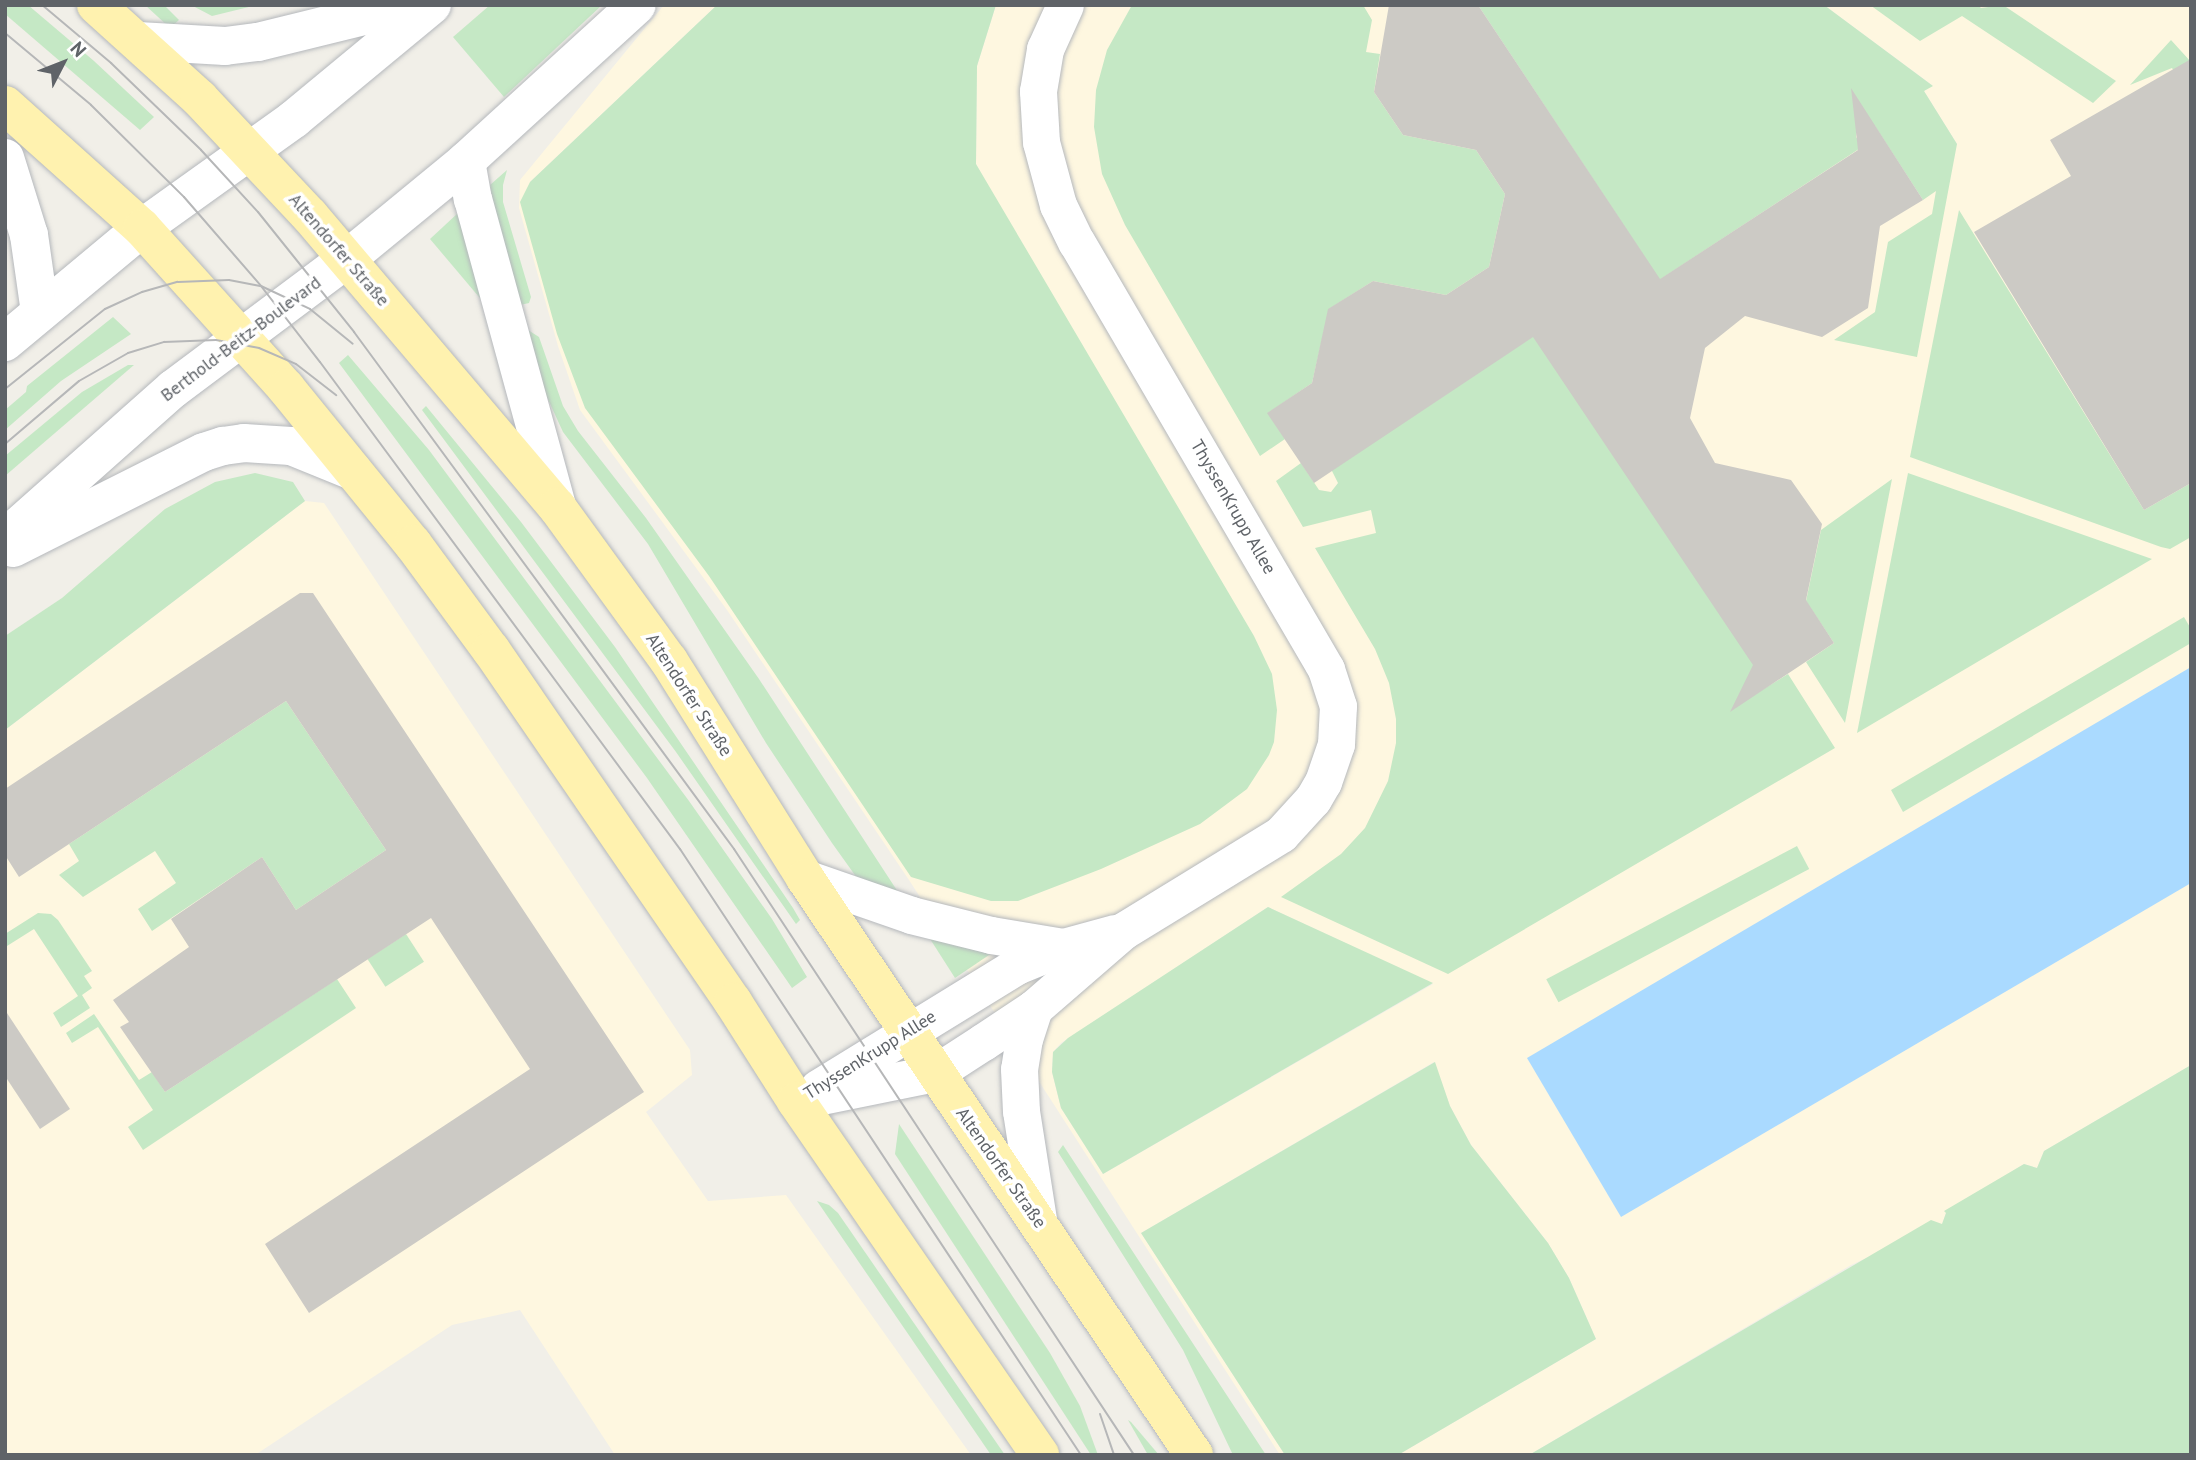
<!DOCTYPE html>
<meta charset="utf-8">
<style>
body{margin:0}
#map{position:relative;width:2196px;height:1460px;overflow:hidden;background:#f1efe8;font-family:"PT Sans",sans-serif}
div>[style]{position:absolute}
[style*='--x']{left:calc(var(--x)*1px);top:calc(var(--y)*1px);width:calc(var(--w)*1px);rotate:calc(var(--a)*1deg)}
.commercial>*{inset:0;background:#fef7e0}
.green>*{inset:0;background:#c5e8c5;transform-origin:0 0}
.water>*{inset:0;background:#aadaff}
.building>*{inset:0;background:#cccac5}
.roads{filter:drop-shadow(0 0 2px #b5b8bc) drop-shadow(0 0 2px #b5b8bc)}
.street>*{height:37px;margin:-18.5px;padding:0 18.5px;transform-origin:18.5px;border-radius:18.5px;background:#fff}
.secondary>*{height:38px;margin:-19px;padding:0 19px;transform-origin:19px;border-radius:19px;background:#fff}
.primary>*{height:38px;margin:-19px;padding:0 19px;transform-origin:19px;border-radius:19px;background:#fff2af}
.tram>*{height:2px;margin:-1px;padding:0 1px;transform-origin:1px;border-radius:1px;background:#b6b7b8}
span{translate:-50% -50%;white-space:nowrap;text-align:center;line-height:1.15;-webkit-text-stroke:7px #fff;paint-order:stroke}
.street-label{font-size:18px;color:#5f6368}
.frame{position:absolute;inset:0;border:7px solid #5f6368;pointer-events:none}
.north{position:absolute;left:28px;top:28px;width:70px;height:70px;-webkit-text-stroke:5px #fff;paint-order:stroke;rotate:48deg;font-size:19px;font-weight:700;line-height:28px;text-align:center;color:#5f6368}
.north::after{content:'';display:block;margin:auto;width:24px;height:32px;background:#5f6368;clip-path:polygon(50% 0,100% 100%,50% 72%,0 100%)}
</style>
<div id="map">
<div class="commercial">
<div style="clip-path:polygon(evenodd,664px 5px,717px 5px,530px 182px,1013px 232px,976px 164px,977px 66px,996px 5px,1478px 5px,1647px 260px,1862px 147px,1856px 137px,1857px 128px,1875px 126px,1923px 200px,1957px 144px,1924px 91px,1932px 85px,1824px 5px,2191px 5px,2191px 1065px,2044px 1151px,2037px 1168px,2024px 1164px,1946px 1213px,1942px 1224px,1851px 1265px,1529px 1455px,1398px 1455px,1596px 1339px,1569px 1278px,1548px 1243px,1471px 1145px,1450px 1106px,1434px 1062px,1141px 1233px,1285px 1455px,1280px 1455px,909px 880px,727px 610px,580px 410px,558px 346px,519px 208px,520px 180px,664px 5px,1268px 907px,1433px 984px,1103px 1174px,1061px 1108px,1052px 1072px,1053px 1052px,1061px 1043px,1268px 907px)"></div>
<div style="clip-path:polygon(305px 501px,324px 503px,690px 1050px,692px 1075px,646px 1112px,708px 1201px,786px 1195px,971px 1455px,615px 1455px,520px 1310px,452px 1325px,255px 1455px,5px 1455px,5px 730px)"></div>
</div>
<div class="green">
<div style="clip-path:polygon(5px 5px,28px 5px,94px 61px,154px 117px,140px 130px,5px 14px)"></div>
<div style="clip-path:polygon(145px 5px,164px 5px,179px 20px,170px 28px)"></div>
<div style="clip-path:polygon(191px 5px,257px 5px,212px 16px)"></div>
<div style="clip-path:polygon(490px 5px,602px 5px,504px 97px,453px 37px)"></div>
<div style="clip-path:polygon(717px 5px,996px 5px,977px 66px,976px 164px,1254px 636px,1272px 674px,1277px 710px,1274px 742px,1269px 755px,1247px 789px,1200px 824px,1101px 869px,1018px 901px,991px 901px,911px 877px,709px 576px,585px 408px,557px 334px,520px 202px,530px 182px)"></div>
<div style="clip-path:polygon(1132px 5px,1363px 5px,1372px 20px,1366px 52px,1380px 54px,1374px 92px,1403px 135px,1476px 150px,1505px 194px,1489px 267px,1446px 295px,1373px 281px,1329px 309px,1312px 383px,1268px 413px,1285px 439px,1260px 456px,1125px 225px,1102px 174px,1094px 127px,1096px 90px,1107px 50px)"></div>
<div style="clip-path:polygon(1478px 5px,1824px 5px,1933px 86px,1924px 91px,1957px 144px,1917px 357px,1834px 340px,1875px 312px,1888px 242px,1932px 214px,1936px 191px,1923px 200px,1875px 126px,1857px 128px,1856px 137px,1862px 147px,1647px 288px,1646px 259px)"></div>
<div style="clip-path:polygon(1870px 5px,1978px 5px,1981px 8px,2003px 5px,2116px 81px,2093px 103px,1962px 16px,1920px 41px)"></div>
<div style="clip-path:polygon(2171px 40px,2191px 62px,2191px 100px,2172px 68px,2130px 85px)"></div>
<div style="clip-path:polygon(507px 170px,503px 185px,503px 202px,531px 297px,529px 303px,520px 305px,495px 215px,490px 185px)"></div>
<div style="clip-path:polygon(1959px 210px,2144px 510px,2191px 483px,2191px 537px,2170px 549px,2161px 547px,1910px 457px)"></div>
<div style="clip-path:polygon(458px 213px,490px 310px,430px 239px)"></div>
<div style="clip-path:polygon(113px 317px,131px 334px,61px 381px,5px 430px,5px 410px,26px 392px,27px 386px)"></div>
<div style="clip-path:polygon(1544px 329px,1753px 664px,1757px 693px,1788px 674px,1835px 748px,1448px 974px,1281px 897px,1341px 854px,1365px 828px,1388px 781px,1396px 743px,1396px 719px,1389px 683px,1375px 649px,1315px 548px,1376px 533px,1371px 510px,1303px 527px,1276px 481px,1301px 463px,1319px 490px,1331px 492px,1338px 483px,1330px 467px)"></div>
<div style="clip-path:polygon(528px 330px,539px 337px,563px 406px,578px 431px,646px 518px,759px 679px,898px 892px,857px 878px,832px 843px,766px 743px,648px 544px,563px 432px,546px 395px)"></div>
<div style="clip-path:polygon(348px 355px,429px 450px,689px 801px,772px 919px,807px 977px,792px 988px,647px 778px,339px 363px)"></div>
<div style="clip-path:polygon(128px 365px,134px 365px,5px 476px,5px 456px,82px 392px)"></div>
<div style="clip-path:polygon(426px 406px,521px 522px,615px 647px,793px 908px,800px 920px,796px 924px,676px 752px,422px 410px)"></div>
<div style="clip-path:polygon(255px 473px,293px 482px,305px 501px,5px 730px,5px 636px,62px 598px,165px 509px,215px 482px)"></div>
<div style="clip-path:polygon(1908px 473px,2152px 559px,1857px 733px)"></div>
<div style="clip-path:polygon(1892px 479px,1845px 723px,1806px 662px,1834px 643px,1806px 601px,1821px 530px)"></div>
<div style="clip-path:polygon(2184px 617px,2191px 629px,2191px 643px,1903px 812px,1891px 790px)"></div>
<div style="clip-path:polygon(286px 701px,386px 850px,296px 910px,262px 857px,152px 931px,138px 909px,176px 883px,155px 851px,83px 897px,59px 875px,79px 861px,69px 844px)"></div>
<div style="left:1797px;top:846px;width:26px;height:284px;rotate:62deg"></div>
<div style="clip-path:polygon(1268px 907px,1433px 983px,1103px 1174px,1061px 1108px,1052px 1072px,1053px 1052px,1068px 1038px)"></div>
<div style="clip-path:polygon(38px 913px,51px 914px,58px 920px,92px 971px,84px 976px,92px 988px,82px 995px,90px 1008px,61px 1027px,53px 1013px,78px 996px,34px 929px,7px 946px,5px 943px,5px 934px)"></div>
<div style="clip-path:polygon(925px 931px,992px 953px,955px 978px)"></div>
<div style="left:406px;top:934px;width:33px;height:46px;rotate:57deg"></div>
<div style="clip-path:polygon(337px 979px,356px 1008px,143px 1150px,128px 1127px,153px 1110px,98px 1027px,72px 1043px,66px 1033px,94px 1014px,139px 1080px,152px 1072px,165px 1092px)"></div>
<div style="clip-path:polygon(1435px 1062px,1450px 1106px,1471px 1145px,1548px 1243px,1569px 1278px,1596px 1339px,1398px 1455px,1285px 1455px,1141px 1233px)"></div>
<div style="clip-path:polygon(2191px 1065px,2191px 1455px,1529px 1455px,1931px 1220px,1942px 1224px,1946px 1213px,1944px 1211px,2024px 1164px,2037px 1168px,2044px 1151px)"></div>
<div style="clip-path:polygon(899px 1124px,1050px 1353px,1080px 1406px,1098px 1455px,1091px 1455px,895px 1154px)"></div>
<div style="clip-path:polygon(1063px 1145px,1266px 1455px,1233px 1455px,1183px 1350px,1058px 1152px)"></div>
<div style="clip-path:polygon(817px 1201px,829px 1205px,838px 1213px,1005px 1455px,991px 1455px)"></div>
<div style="clip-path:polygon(1128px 1420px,1131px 1422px,1159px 1455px,1148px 1455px)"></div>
</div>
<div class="water">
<div style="clip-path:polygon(2191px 667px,2191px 883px,1621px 1217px,1527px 1058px)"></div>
</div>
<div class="building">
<div style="clip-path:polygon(1389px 5px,1478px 5px,1660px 279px,1858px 150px,1851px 88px,1923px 200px,1880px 226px,1868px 308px,1822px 337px,1745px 316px,1705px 348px,1690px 418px,1715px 463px,1791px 480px,1822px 524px,1806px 600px,1834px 643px,1730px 712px,1753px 665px,1533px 337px,1314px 483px,1267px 413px,1312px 383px,1328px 309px,1373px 281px,1446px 295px,1489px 267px,1505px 194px,1476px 150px,1403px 135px,1374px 92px)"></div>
<div style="clip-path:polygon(2191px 59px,2191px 483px,2144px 510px,1974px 232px,2071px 176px,2050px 140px)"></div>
<div style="clip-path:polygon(300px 593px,313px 593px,644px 1092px,309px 1313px,265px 1244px,530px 1069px,431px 918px,165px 1092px,120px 1027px,129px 1022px,113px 1000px,189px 947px,171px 919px,262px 857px,296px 910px,386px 850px,286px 701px,19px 877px,5px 855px,5px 789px)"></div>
<div style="clip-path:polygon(5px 1010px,70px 1109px,40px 1129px,5px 1076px)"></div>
</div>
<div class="roads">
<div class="street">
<div style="--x:805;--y:878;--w:112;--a:19.2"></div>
<div style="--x:911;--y:915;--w:82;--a:14"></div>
<div style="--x:991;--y:935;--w:73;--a:9.5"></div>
<div style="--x:1034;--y:1008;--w:32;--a:108"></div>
<div style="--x:1024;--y:1038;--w:31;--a:99"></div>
<div style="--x:1019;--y:1069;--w:42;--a:87.3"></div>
<div style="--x:1021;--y:1111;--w:110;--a:81.1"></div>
<div style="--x:818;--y:1088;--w:233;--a:-31.6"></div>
<div style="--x:1016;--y:966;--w:51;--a:-22"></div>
<div style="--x:1063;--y:947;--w:54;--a:-15.1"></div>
<div style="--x:796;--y:1101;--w:142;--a:-11.4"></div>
<div style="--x:935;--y:1073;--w:57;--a:-32.9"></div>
<div style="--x:983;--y:1042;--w:61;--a:-33.7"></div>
<div style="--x:1034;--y:1008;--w:118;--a:-40.9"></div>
<div style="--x:1123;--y:931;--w:185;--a:-31.5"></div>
<div style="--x:1281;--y:834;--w:47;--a:-47.6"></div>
<div style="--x:1313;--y:799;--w:20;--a:-60"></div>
<div style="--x:1323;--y:782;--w:40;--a:-71.1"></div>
<div style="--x:1336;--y:744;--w:38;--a:-87"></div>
<div style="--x:1338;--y:706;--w:39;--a:-108"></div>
<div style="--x:1326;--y:669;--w:495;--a:-120.3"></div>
<div style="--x:1076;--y:242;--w:41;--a:-115.9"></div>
<div style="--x:1058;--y:205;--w:65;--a:-105.1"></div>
<div style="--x:1041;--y:142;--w:51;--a:-93.4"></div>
<div style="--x:1038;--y:91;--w:43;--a:-80.5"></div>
<div style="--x:1045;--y:49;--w:48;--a:-65.6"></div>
</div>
<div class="secondary">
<div style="--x:138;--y:41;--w:87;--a:3.3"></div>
<div style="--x:225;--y:46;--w:33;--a:-7"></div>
<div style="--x:258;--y:42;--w:155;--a:-13.8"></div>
<div style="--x:5;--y:158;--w:81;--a:72.7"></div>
<div style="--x:29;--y:235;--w:78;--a:81.9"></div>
<div style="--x:466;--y:161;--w:39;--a:80"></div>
<div style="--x:473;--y:199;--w:319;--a:74.7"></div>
<div style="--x:5;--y:342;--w:178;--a:-39.8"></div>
<div style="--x:142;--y:228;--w:187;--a:-35.6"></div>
<div style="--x:294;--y:119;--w:179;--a:-39.6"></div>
<div style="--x:5;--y:538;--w:225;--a:-41.6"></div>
<div style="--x:173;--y:389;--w:219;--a:-36.8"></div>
<div style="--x:348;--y:258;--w:153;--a:-39.4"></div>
<div style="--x:466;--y:161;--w:231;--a:-42.4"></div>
<div style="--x:13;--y:548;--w:214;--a:-26.7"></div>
<div style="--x:204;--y:452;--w:20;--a:-18"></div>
<div style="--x:223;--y:446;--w:21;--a:-8"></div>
<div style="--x:244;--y:443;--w:47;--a:3.7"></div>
<div style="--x:291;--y:446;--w:67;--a:22"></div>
</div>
<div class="primary">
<div style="--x:96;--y:5;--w:139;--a:42.1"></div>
<div style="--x:199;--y:98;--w:162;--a:46.8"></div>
<div style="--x:310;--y:216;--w:382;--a:49.7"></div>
<div style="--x:557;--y:507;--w:190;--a:54"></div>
<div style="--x:669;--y:661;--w:256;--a:57.9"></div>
<div style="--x:805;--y:878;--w:696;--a:56.01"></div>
<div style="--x:5;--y:105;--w:184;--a:41.9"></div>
<div style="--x:142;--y:228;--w:215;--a:48"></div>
<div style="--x:286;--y:388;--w:201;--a:50.9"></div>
<div style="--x:413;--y:544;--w:132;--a:53.7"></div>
<div style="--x:491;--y:650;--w:427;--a:55.5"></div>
<div style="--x:733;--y:1002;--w:117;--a:57.5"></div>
<div style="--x:796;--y:1101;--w:430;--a:55.4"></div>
</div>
</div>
<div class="tram">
<div style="--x:42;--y:5;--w:90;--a:40"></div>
<div style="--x:111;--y:63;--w:125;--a:44"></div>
<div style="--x:201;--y:150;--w:84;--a:47.4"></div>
<div style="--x:258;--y:212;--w:154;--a:51.3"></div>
<div style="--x:354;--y:332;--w:642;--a:53.68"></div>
<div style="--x:734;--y:849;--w:726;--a:56.57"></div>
<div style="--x:5;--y:33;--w:112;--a:39.9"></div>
<div style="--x:91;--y:105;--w:131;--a:44.7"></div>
<div style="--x:184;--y:197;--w:118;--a:49.1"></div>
<div style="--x:261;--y:286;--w:96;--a:52.2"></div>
<div style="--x:320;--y:362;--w:606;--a:53.53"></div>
<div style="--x:680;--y:849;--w:727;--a:56.51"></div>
<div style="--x:5;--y:389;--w:128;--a:-38.7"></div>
<div style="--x:105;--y:309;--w:41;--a:-24.7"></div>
<div style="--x:142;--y:292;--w:37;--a:-16"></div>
<div style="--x:178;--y:282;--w:51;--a:-2.2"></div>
<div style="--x:229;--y:280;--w:33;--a:11"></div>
<div style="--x:261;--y:286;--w:54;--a:25.1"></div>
<div style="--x:310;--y:309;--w:55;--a:39.1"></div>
<div style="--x:5;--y:444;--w:97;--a:-40.4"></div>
<div style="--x:79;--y:381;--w:56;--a:-29.7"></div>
<div style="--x:128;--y:353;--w:38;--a:-17"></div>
<div style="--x:164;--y:342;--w:52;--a:-2.2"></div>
<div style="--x:216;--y:340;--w:44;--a:10.5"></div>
<div style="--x:259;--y:348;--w:40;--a:23.4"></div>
<div style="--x:296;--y:364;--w:51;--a:37.8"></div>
<div style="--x:1100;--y:1414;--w:43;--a:71.1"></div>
</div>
<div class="street-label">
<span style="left:339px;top:250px;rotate:49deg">Altendorfer Straße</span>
<span style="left:241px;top:339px;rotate:-37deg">Berthold-Beitz-Boulevard</span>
<span style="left:1233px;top:507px;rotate:60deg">ThyssenKrupp Allee</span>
<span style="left:689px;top:695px;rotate:57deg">Altendorfer Straße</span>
<span style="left:870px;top:1055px;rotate:-32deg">ThyssenKrupp Allee</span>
<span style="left:1001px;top:1168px;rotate:55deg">Altendorfer Straße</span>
</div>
<div class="frame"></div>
<div class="north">N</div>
</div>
